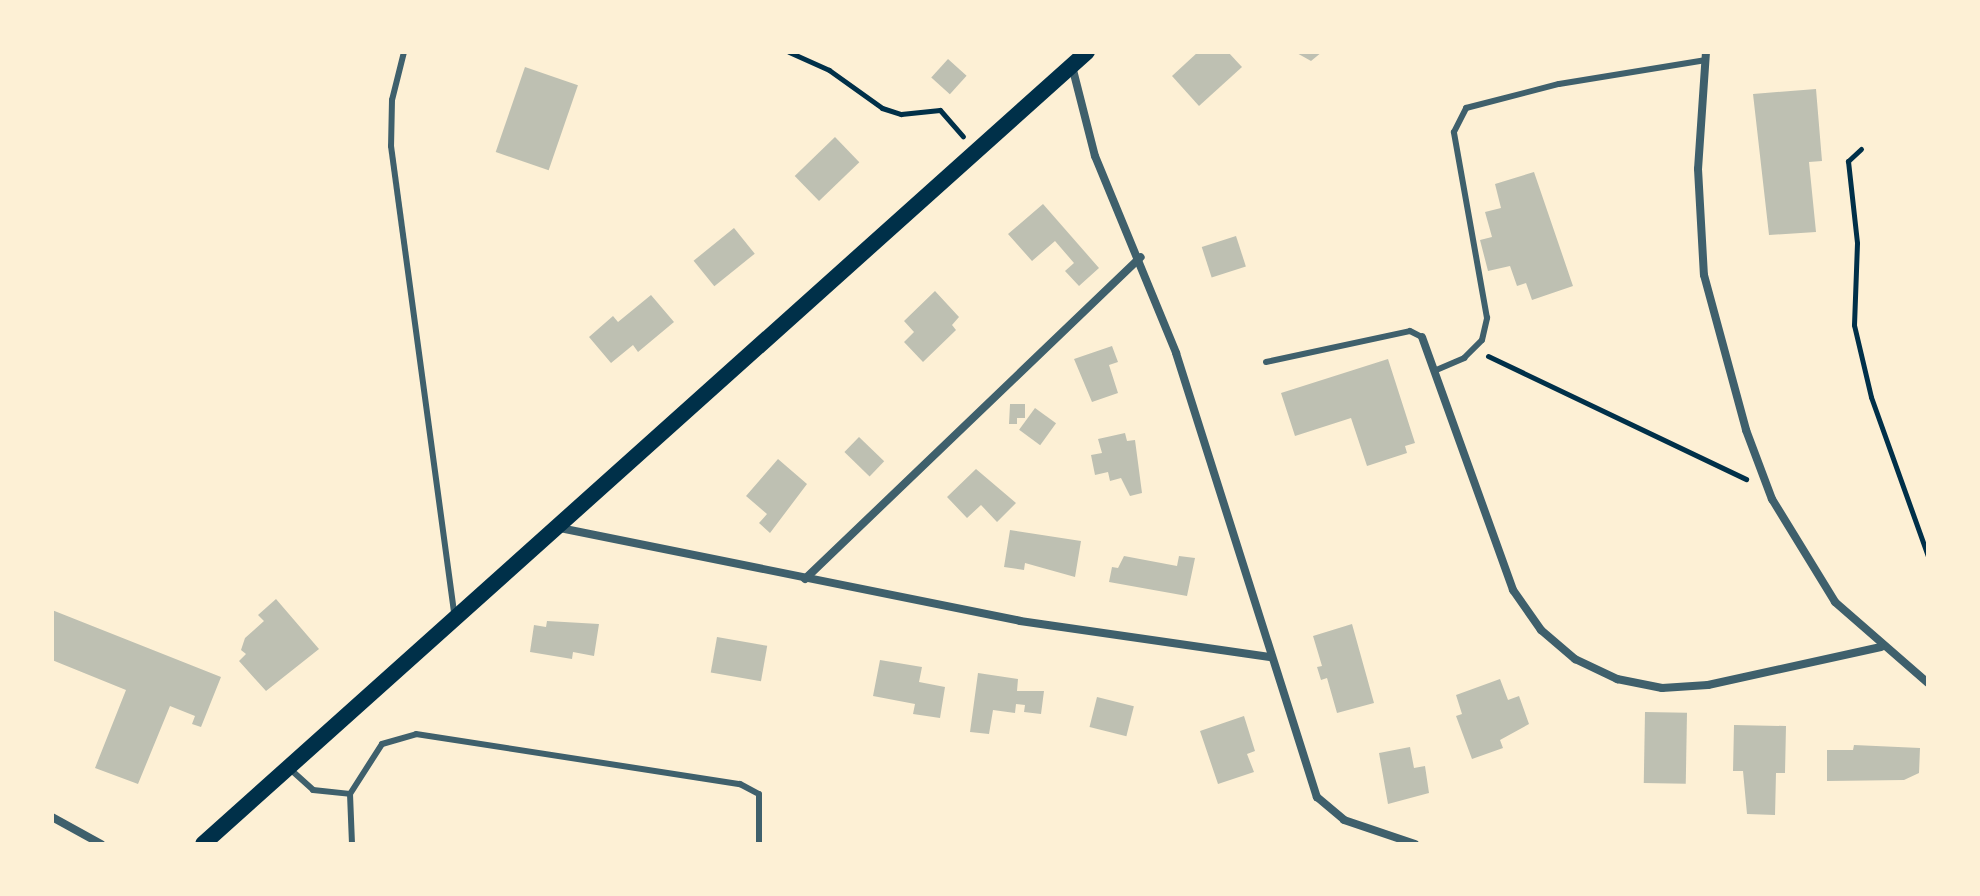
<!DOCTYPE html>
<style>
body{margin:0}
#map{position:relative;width:1980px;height:896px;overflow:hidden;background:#fdf0d5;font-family:"Sofia Sans Condensed",sans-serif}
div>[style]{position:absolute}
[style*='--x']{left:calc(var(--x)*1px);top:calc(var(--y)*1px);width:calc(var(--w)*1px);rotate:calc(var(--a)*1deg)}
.building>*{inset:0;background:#bec0b2;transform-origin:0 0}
.path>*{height:5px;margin:-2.5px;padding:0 2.5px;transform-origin:2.5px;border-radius:2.5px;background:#003049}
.service>*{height:6px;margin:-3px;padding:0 3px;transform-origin:3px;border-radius:3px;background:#3f606c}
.minor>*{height:8px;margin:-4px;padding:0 4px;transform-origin:4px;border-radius:4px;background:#3f606c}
.secondary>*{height:16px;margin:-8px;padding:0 8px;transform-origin:8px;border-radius:8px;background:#003049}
span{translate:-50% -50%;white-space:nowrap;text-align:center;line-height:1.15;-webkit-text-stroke:8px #fdf0d5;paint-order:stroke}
.frame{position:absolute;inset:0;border:54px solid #fdf0d5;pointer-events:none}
</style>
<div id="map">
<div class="building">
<div style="clip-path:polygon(1198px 52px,1228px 52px,1242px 67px,1199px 106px,1172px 76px)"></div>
<div style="clip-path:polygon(1295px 52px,1322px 52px,1311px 61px)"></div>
<div style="left:948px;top:59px;width:25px;height:25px;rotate:42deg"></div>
<div style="left:525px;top:67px;width:56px;height:90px;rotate:19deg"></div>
<div style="clip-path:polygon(1816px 89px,1822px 161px,1809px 162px,1816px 232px,1769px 235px,1753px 94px)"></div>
<div style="left:835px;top:137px;width:35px;height:56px;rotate:46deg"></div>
<div style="clip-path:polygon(1534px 172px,1573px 286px,1532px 300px,1526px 283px,1517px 286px,1510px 266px,1488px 271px,1480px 240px,1492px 237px,1485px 212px,1501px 208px,1495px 184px)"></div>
<div style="clip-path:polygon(1043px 204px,1099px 268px,1079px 286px,1065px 271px,1074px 263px,1055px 241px,1032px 261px,1008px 234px)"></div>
<div style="left:734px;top:228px;width:33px;height:52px;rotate:51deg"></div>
<div style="left:1236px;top:236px;width:32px;height:36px;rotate:72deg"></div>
<div style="clip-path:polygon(935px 291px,959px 317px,952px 325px,956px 330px,923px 362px,904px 342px,914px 332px,904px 321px)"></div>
<div style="clip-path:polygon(651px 295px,674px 322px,638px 352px,633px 345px,611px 363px,589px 337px,613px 316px,618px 322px)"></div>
<div style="clip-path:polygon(1112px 346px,1118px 362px,1109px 365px,1118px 393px,1092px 402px,1074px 359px)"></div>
<div style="clip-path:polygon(1388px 359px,1415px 443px,1405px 446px,1407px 453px,1367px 466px,1351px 418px,1295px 436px,1281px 393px)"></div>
<div style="clip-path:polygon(1010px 404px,1025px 404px,1025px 418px,1017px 418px,1017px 424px,1009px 424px)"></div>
<div style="left:1035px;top:408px;width:26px;height:27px;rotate:36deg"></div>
<div style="clip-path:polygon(1125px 433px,1127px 441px,1135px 440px,1142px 493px,1130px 496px,1121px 478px,1110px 481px,1108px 472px,1095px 475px,1091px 455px,1102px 453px,1098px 439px)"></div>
<div style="left:859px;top:437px;width:35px;height:21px;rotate:44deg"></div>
<div style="clip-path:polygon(778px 459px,807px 484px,770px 533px,759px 523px,767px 514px,746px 496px)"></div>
<div style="clip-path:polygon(976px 469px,1016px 503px,997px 522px,981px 505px,967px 518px,947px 497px)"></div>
<div style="clip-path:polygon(1010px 530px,1081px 541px,1075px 577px,1025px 563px,1024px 570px,1004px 567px)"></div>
<div style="clip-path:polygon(1124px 556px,1177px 566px,1179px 556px,1195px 558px,1187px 596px,1109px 582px,1112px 567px,1118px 568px)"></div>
<div style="clip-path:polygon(276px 599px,319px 649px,266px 691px,239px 661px,246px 654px,241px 650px,245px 638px,264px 621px,258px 615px)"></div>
<div style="clip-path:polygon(52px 610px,221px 677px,201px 727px,192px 724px,195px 716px,170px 706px,138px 784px,95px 768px,126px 690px,52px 660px)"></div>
<div style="clip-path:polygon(547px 621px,599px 624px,594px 656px,573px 652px,572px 659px,530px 652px,534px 625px,546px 627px)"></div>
<div style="clip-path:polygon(1352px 624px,1374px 703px,1337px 713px,1327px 678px,1321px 680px,1317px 667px,1322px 666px,1313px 636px)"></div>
<div style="left:717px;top:637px;width:51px;height:36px;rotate:10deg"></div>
<div style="clip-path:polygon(880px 660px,922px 667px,919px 682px,945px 687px,940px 718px,913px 714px,915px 704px,873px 696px)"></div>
<div style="clip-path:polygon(978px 673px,1018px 679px,1017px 691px,1044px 691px,1041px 714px,1024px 712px,1025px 705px,1016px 704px,1015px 713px,993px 710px,989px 734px,970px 732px)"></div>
<div style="clip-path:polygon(1500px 679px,1508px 700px,1519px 696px,1529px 724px,1500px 740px,1503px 748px,1472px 759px,1456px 716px,1462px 714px,1456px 695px)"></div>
<div style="left:1097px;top:697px;width:38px;height:31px;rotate:14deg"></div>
<div style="left:1645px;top:712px;width:42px;height:71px;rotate:1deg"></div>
<div style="clip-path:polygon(1244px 716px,1255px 751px,1247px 754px,1254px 772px,1218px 784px,1200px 731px)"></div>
<div style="clip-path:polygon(1734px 725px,1786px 726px,1785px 773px,1776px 773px,1775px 815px,1747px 814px,1743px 771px,1733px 771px)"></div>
<div style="clip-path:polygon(1854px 745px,1920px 748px,1919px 773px,1904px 780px,1827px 781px,1827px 750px,1853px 750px)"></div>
<div style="clip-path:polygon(1410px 747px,1414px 768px,1425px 766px,1429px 793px,1388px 804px,1379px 753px)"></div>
</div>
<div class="path">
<div style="--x:789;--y:52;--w:44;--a:24.2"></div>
<div style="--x:829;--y:70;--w:65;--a:35.6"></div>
<div style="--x:882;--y:108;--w:20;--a:18"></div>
<div style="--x:901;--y:114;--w:39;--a:-6"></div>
<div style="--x:940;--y:110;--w:35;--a:49"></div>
<div style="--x:1861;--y:149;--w:18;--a:137"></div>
<div style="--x:1848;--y:161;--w:82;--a:83.7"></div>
<div style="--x:1857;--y:243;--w:82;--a:92.1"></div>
<div style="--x:1854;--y:325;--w:74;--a:76.7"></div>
<div style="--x:1871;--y:397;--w:169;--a:70.3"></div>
<div style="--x:1488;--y:356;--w:286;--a:25.5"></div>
</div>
<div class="service">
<div style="--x:404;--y:52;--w:49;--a:104"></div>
<div style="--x:392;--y:100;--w:46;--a:91.2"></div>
<div style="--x:391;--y:146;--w:473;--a:82.3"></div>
<div style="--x:1266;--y:362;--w:147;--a:-12.1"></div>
<div style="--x:1410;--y:331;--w:13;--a:27"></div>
<div style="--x:1434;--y:371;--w:33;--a:-23"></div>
<div style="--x:1464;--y:358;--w:25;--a:-45"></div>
<div style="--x:1482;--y:340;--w:23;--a:-77"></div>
<div style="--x:1487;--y:318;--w:189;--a:-100.1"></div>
<div style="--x:1454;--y:132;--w:27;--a:-63"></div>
<div style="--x:1466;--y:108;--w:96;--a:-14.5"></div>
<div style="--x:1559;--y:84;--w:149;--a:-9.3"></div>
<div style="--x:290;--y:769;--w:31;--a:42"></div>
<div style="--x:313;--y:790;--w:37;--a:6"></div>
<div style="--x:350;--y:794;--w:59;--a:-57.4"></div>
<div style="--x:382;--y:744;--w:35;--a:-16"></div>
<div style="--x:416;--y:734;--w:328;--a:8.8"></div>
<div style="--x:740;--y:784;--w:21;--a:28"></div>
<div style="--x:759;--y:794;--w:50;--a:90"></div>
<div style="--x:350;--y:794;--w:50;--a:87.7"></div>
</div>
<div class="minor">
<div style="--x:1706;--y:52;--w:117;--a:93.9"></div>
<div style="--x:1698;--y:169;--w:106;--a:86.8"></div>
<div style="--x:1704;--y:275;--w:161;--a:74.8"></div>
<div style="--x:1746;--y:430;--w:74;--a:69.4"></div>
<div style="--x:1772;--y:499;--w:121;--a:58.5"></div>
<div style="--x:1835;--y:602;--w:123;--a:41.1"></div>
<div style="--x:1072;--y:66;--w:93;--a:75.7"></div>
<div style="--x:1095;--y:156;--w:213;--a:67.6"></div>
<div style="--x:1176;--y:353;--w:466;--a:72.4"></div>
<div style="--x:1317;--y:797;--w:35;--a:40"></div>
<div style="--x:1344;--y:820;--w:75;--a:18.7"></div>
<div style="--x:1422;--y:337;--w:269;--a:70.2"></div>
<div style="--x:1513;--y:590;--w:49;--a:55"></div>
<div style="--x:1541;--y:630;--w:45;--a:40.5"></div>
<div style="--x:1575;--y:659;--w:47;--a:25.5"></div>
<div style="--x:1617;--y:679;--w:46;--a:11.3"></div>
<div style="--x:1662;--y:688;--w:46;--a:-3.7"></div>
<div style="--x:1708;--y:685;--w:177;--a:-12.4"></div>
<div style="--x:560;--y:528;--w:469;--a:11.4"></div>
<div style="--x:1020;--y:621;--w:254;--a:8.2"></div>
<div style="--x:805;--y:579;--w:465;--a:-43.8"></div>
<div style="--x:52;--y:817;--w:56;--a:28.9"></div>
</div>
<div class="secondary">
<div style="--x:203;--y:844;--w:1187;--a:-41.86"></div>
</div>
<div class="frame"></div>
</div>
